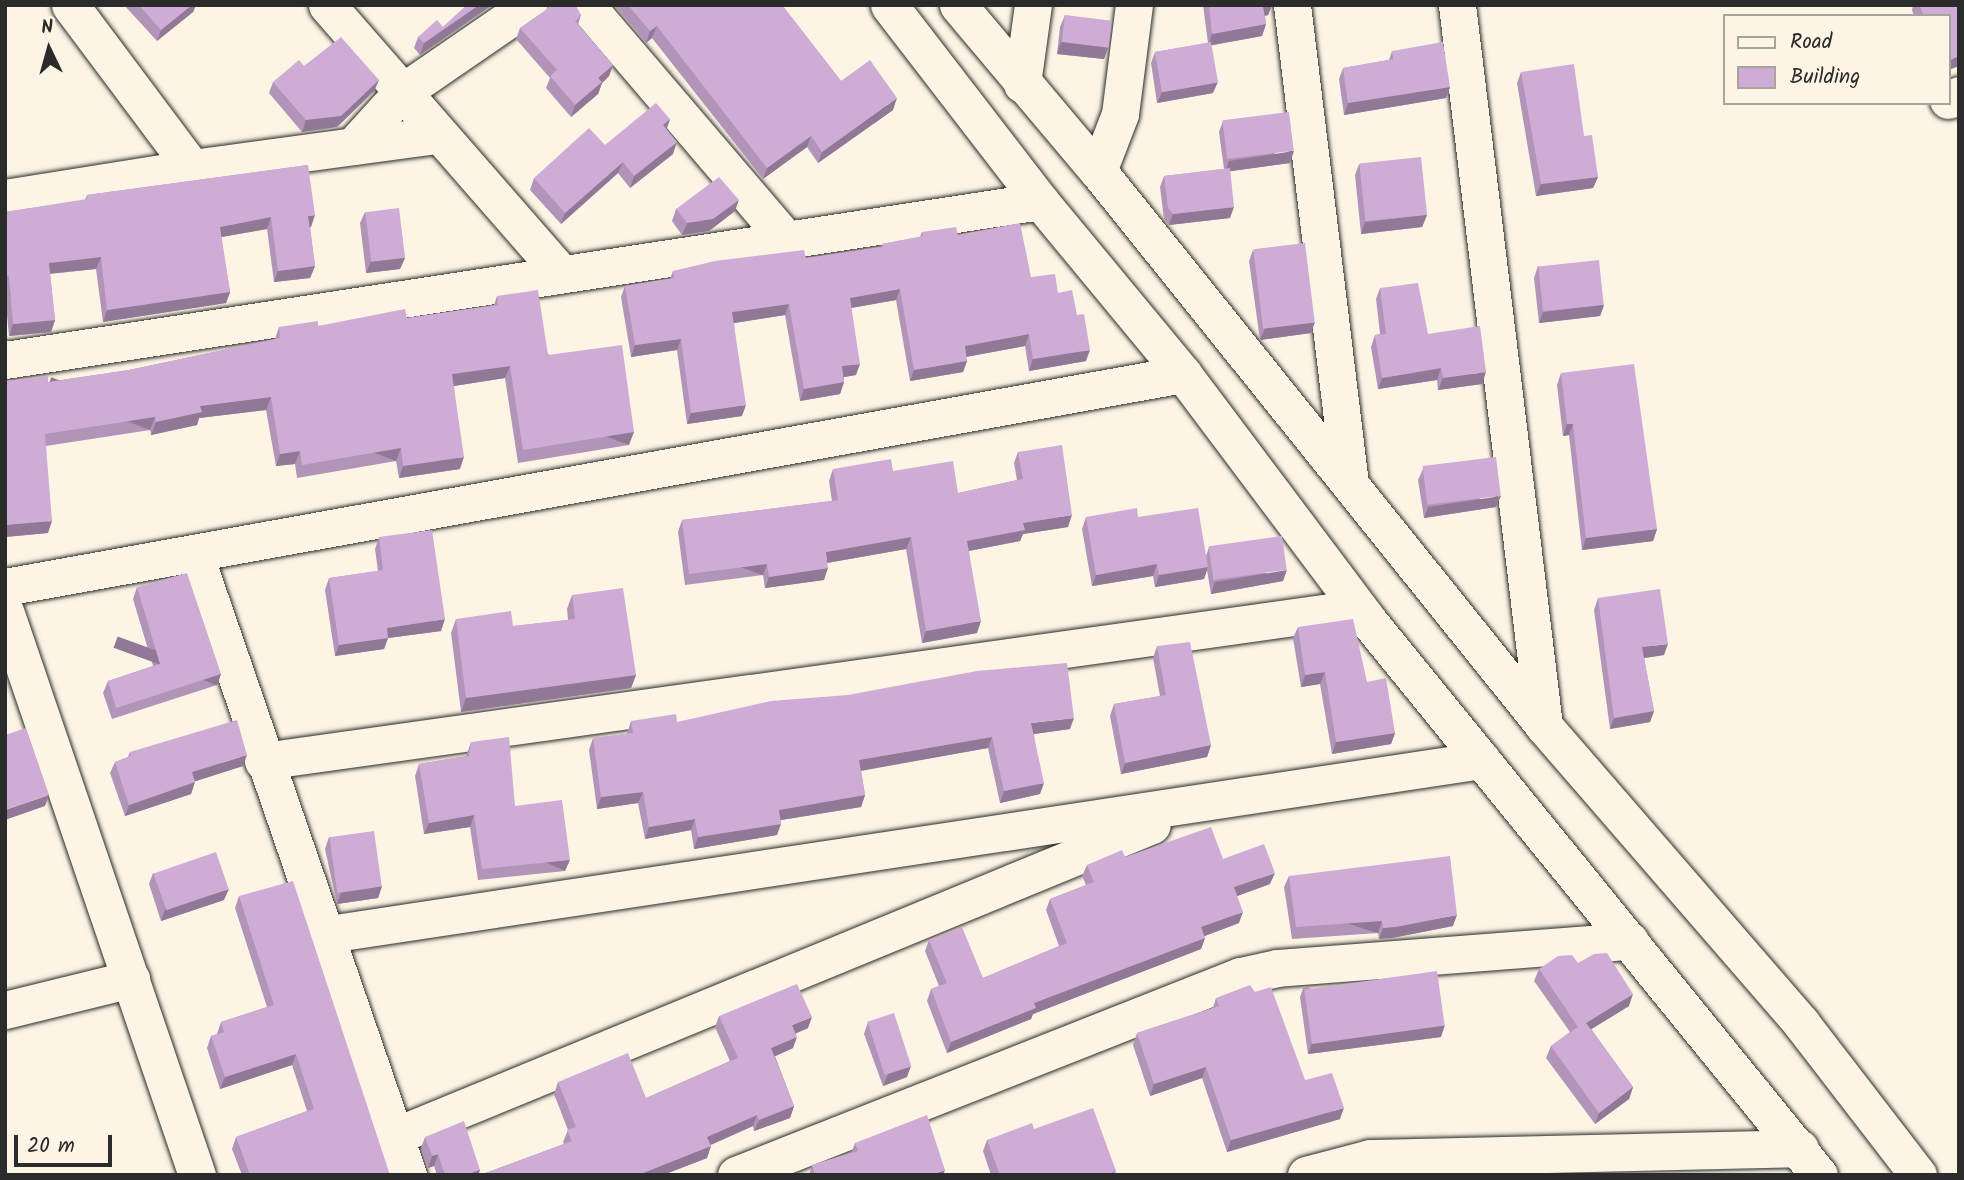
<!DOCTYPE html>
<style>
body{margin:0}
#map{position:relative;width:1964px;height:1180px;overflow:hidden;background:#fcf5e5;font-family:Kalam,sans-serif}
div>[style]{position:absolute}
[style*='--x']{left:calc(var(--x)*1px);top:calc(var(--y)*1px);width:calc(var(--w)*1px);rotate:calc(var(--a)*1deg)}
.roads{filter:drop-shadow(0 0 2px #2b2b2b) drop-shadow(0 0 2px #2b2b2b)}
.minor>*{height:37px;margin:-18.5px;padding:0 18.5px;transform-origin:18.5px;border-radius:18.5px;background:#fcf5e5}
.wall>*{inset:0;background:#b294b8}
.shaded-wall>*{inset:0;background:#917896;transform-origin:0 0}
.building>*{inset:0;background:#cfacd6;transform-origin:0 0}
span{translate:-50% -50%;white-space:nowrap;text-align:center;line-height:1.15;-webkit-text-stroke:5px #fcf5e5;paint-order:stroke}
.frame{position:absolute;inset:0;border:7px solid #2b2b2b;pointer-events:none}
.legend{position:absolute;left:1723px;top:14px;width:228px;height:91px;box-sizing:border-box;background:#fcf5e5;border:2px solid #a8a49b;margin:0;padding:9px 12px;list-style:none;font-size:21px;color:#2b2b2b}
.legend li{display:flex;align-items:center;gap:14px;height:35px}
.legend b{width:35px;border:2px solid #a8a49b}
.north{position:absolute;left:14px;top:14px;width:70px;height:70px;-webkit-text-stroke:5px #fcf5e5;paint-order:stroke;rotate:355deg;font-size:19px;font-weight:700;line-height:28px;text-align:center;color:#2b2b2b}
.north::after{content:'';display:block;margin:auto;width:24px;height:32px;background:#2b2b2b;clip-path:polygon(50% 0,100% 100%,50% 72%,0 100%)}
.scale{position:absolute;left:14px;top:1135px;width:98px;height:32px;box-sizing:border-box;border:4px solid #2b2b2b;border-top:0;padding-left:9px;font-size:21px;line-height:24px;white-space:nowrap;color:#2b2b2b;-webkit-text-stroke:5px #fcf5e5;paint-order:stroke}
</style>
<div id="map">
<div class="roads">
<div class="minor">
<div style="--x:70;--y:5;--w:204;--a:53.2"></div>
<div style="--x:192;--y:168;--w:247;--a:-7.7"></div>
<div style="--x:327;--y:5;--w:354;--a:48.9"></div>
<div style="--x:586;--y:5;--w:306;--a:49.5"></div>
<div style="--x:889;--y:5;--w:247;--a:52.4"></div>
<div style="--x:1040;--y:201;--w:224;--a:50.4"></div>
<div style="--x:1183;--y:374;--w:305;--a:53.1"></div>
<div style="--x:1366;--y:618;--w:718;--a:50.88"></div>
<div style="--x:958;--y:5;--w:217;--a:49.9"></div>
<div style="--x:1098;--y:171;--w:712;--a:51.21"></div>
<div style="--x:1544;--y:726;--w:393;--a:49.1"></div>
<div style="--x:1801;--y:1023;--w:192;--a:52.4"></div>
<div style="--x:1292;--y:5;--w:481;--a:83.1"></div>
<div style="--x:1457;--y:5;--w:726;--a:83.12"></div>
<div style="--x:1022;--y:84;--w:80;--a:-82.1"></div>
<div style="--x:1948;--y:100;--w:12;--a:-24"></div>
<div style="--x:353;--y:146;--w:72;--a:-47.8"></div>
<div style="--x:401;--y:93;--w:155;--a:-34.5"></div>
<div style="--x:1098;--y:171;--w:61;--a:-68.9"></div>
<div style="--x:1120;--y:114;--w:110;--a:-82.7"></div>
<div style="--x:5;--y:198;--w:189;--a:-9.1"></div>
<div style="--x:5;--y:360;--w:1047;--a:-8.73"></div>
<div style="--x:194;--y:553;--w:658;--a:71.01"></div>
<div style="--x:5;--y:587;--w:1197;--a:-10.25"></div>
<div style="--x:5;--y:611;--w:596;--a:71.2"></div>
<div style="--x:263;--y:761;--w:1106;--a:-7.95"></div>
<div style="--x:322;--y:935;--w:1173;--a:-8.58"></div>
<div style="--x:5;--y:1010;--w:130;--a:-13.8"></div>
<div style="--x:395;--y:1136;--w:818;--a:-22.33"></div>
<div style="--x:736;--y:1175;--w:542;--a:-21.55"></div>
<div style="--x:1240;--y:976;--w:38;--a:-12"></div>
<div style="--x:1277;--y:968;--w:354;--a:-4.4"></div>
<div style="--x:1306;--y:1175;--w:66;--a:-14.9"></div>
<div style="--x:1370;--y:1158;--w:430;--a:-1.3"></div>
</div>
</div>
<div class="wall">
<div style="clip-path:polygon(124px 5px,196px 5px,193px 12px,157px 41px)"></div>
<div style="clip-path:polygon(467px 5px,492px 5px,420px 55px,414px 48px,418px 37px,443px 27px)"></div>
<div style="clip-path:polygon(549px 5px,575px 5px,581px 15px,578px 25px,613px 65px,609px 76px,602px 83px,598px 94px,571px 117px,546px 88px,550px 78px,516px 39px,520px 28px,546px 10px)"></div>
<div style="clip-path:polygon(614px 5px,782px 5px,841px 81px,893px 110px,818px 163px,807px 147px,763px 179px,652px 38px,646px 43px)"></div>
<div style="clip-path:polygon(1203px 5px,1272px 5px,1268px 15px,1265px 16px,1266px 24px,1262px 36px,1211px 45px,1213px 93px,1157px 103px,1151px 63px,1155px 52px,1208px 43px)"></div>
<div style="clip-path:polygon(1913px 5px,1959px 5px,1959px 66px,1948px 70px,1948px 16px,1914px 16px,1912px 10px)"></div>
<div style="clip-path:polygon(1065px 15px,1108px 48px,1104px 59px,1057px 54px,1060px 27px)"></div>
<div style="clip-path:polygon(1392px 51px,1450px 87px,1446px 98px,1344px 115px,1339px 79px,1343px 68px,1389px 60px)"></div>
<div style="clip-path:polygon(304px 66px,379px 80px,374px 91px,337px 127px,302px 132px,269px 93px,273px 82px)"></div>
<div style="clip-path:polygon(1521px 72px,1584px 136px,1598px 177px,1593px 188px,1536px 196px,1517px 83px)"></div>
<div style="clip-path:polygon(670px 119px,666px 129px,673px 154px,630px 188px,618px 173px,561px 224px,530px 190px,534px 178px,605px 145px)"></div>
<div style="clip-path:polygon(1223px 121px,1290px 163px,1230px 171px,1230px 218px,1169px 225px,1164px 219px,1160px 187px,1164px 176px,1224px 169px,1219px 132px)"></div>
<div style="clip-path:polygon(1359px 164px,1427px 215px,1422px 227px,1361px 234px,1355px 175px)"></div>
<div style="clip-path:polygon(308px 165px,311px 227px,310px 227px,315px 266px,310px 278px,274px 282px,267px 229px,221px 237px,230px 292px,226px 303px,103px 322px,96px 269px,50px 274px,55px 320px,51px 332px,9px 336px,5px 294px,5px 212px,85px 200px,87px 195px)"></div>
<div style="clip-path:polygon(676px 209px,735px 211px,709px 231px,682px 235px,672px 221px)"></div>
<div style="clip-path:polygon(365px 212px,405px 258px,400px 269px,366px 273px,360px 223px)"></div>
<div style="clip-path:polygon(922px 232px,958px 235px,1058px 293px,1086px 361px,1029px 371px,1025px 346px,966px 357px,967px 361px,963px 372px,910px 381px,896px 300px,851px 308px,856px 375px,844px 377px,844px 382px,840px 394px,800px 401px,785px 315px,734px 323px,742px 416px,687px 424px,677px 350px,631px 357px,621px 297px,625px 286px,670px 279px,673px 271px,806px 258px,881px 248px,882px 244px,920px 237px)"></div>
<div style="clip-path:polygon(1253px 250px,1311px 333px,1260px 340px,1249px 261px)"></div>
<div style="clip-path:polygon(1538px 266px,1604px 305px,1600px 316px,1539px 323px,1534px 278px)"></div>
<div style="clip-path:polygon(1380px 288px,1428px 334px,1482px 384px,1438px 390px,1437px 380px,1378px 389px,1371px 347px,1375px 335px,1380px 334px,1376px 299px)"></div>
<div style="clip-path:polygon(497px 296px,629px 445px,518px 463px,505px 378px,454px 386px,460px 469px,399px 478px,396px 461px,297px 478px,295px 464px,276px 466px,266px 410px,199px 418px,197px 425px,151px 435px,150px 430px,46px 446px,48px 533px,5px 537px,5px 381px,48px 382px,129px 370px,275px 339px,279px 327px,318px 326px,407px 318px,494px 305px)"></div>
<div style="clip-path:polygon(1561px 373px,1657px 529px,1653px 541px,1582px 550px,1569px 435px,1563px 436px,1557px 385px)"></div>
<div style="clip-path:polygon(1018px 452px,1068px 527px,1023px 534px,1020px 541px,969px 551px,977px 633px,922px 643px,906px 549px,827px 563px,824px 580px,765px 588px,763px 575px,685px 585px,678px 532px,682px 520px,832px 501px,829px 481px,833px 469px,893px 471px,958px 493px,1017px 480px,1014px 463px)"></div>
<div style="clip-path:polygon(1423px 469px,1496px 507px,1424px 518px,1418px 480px)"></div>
<div style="clip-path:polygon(1086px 517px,1138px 517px,1206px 556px,1209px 547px,1283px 581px,1211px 594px,1207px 570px,1204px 579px,1155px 587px,1153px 576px,1092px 586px,1082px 529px)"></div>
<div style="clip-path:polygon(379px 537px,441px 631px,388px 638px,384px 649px,335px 656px,325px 590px,329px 578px,378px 571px,375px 549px)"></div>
<div style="clip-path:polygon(137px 587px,221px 674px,217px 685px,112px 719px,103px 693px,108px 681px,153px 666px,133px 599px)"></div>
<div style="clip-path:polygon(572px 595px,636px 675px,631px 688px,461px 712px,451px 633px,456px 619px,513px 626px,568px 620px,567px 609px)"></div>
<div style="clip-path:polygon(1598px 598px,1664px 655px,1644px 658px,1654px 711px,1650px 722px,1610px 729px,1594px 610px)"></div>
<div style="clip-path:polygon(1298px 627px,1395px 733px,1391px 744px,1332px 754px,1320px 684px,1301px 687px,1293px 638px)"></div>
<div style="clip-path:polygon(1157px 646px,1211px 745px,1207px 757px,1121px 774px,1110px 716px,1114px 704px,1160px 696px,1153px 658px)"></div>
<div style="clip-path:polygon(631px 721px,677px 722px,1070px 729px,1034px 734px,1040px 794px,1000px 803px,988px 748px,861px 770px,865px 795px,861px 807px,781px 820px,777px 835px,694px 849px,691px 830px,645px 839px,638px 803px,597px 809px,589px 750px,593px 738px,627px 734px)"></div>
<div style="clip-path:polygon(471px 742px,515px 806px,565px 871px,478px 880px,470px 827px,424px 834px,415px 776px,419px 764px,466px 756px)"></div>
<div style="clip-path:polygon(130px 752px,243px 766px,195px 781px,191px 794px,125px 816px,110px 773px,115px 762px,128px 757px)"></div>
<div style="clip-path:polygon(329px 837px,382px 886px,378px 898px,337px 904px,325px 849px)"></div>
<div style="clip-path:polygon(1125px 857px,1223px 859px,1270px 884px,1237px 896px,1239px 923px,1204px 936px,1205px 938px,1201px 949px,1033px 1014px,1031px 1019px,947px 1053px,927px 1001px,931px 989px,939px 986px,925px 951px,929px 940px,983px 978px,1059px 946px,1046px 910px,1050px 899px,1086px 885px,1082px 876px,1087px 865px)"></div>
<div style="clip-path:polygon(153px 873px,224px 900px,161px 921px,149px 884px)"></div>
<div style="clip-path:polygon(1289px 876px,1453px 926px,1392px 938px,1379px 939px,1378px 933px,1292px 939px,1284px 887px)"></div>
<div style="clip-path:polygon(239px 896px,390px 1175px,242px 1175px,232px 1149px,236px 1137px,307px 1111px,292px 1065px,220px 1089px,207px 1048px,211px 1036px,217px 1034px,221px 1022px,267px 1007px,235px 908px)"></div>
<div style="clip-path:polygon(1578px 963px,1629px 1006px,1591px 1029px,1633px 1087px,1629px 1099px,1595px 1124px,1546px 1058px,1551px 1046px,1570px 1032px,1534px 981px,1539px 969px)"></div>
<div style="clip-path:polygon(1304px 986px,1441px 1037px,1308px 1054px,1300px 997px)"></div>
<div style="clip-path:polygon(1216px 998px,1340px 1119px,1227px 1152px,1202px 1078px,1150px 1096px,1133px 1045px,1137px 1033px,1213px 1008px)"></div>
<div style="clip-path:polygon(719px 1016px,808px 1028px,795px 1034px,793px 1048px,775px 1056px,794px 1106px,790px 1118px,754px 1131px,753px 1126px,711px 1145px,707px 1158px,663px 1175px,480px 1175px,564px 1144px,563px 1142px,568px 1130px,554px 1094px,558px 1082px,646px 1098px,730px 1061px,715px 1027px)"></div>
<div style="clip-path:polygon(868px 1022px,907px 1077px,883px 1086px,864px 1034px)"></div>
<div style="clip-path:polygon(1034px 1129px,1116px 1171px,1114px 1175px,991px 1175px,983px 1151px,987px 1140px)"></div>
<div style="clip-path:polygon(425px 1137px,480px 1170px,478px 1175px,437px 1175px,434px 1166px,428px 1168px,421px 1148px)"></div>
<div style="clip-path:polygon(855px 1143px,943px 1175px,809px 1175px,812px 1165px,851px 1153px)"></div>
</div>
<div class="shaded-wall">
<div style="clip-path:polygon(192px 5px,196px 5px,193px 12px,157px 41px,161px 30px)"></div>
<div style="clip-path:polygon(479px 5px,492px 5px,420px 55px,424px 43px)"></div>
<div style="clip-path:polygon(1272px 5px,1268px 15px,1259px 17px,1263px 6px)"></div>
<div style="clip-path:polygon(1266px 24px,1262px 36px,1208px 46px,1212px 34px)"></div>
<div style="clip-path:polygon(657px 26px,652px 38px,646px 43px,650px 31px)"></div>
<div style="clip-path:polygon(1061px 42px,1108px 48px,1104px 59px,1057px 54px)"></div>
<div style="clip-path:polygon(1959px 56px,1959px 66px,1948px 70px,1948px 61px)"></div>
<div style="clip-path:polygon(613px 65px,609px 76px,602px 83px,598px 94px,571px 117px,575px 105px,598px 78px)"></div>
<div style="clip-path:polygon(379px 80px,374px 91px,337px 127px,302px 132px,306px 120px)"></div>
<div style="clip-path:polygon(1218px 82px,1213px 93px,1157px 103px,1162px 92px)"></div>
<div style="clip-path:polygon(1450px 87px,1446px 98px,1344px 115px,1348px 103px)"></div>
<div style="clip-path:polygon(897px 98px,893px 110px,818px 163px,822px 152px)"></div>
<div style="clip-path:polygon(670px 119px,666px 131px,663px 125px)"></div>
<div style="clip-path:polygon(811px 136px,807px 147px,763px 179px,767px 168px)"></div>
<div style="clip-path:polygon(677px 142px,673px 154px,630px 188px,634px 176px)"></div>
<div style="clip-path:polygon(1294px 151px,1290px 163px,1225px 172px,1229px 161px)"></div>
<div style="clip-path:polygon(623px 162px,618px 173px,561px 224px,565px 213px)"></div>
<div style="clip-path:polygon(1598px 177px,1593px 188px,1536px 196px,1541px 184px)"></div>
<div style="clip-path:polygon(739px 200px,735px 211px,709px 231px,682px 235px,687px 223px)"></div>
<div style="clip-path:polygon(1234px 207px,1230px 218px,1169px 225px,1173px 214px)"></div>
<div style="clip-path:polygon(315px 215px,311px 227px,304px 228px,308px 216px)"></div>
<div style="clip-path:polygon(1427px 215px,1422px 227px,1361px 234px,1365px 222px)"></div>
<div style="clip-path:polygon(271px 217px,267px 229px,216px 238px,220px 227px)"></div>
<div style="clip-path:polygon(101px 257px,96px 269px,45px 274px,49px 263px)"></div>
<div style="clip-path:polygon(405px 258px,400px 269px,366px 273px,371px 261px)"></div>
<div style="clip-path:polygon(315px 266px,310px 278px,274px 282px,278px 271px)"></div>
<div style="clip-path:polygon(900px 289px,896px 300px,845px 309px,850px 298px)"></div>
<div style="clip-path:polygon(230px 292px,226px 303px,103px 322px,107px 310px)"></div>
<div style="clip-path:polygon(789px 304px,785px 315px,728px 324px,732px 312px)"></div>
<div style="clip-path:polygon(1604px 305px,1600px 316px,1539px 323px,1543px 312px)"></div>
<div style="clip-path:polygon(55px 320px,51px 332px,9px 336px,13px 324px)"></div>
<div style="clip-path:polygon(1315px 322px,1311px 333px,1260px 340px,1265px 328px)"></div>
<div style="clip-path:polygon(1029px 334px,1025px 346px,960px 358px,965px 346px)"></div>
<div style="clip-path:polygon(681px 339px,677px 350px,631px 357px,635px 345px)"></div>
<div style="clip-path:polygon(1090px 350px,1086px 361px,1029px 371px,1033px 359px)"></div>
<div style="clip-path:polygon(967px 361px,963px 372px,910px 381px,914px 370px)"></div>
<div style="clip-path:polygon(860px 364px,856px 375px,838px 378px,842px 366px)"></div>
<div style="clip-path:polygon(510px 366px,505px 378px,447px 387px,452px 374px)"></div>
<div style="clip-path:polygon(1441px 368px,1437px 380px,1378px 389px,1382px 378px)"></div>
<div style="clip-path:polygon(1486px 372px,1482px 384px,1438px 390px,1443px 378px)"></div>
<div style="clip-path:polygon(844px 382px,840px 394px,800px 401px,804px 389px)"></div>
<div style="clip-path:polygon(271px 397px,266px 410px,199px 418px,197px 425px,151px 435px,156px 422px,200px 406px)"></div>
<div style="clip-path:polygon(746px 405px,742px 416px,687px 424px,691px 413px)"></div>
<div style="left:155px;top:417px;width:14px;height:111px;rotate:111deg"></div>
<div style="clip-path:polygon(1567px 424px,1573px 424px,1569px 435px,1563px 436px)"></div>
<div style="left:634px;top:432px;width:14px;height:112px;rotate:111deg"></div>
<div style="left:401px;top:448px;width:14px;height:100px;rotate:111deg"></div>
<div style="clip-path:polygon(300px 451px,295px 464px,276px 466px,280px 454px)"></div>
<div style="clip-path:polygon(464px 457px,460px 469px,399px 478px,403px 466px)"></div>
<div style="clip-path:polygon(1501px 496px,1496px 507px,1424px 518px,1428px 507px)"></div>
<div style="clip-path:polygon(1072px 515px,1068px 527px,1023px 534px,1020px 541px,963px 552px,967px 541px,1023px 523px)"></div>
<div style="clip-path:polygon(52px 521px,48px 533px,5px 537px,5px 525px)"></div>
<div style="clip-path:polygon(1657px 529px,1653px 541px,1582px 550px,1586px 538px)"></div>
<div style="clip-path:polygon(911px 537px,906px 549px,821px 564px,826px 552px)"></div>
<div style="left:767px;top:564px;width:12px;height:79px;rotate:110deg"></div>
<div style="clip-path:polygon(1157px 564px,1153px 576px,1092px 586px,1096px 575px)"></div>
<div style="clip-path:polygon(1208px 567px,1204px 579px,1155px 587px,1159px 575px)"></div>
<div style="clip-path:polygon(828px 568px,824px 580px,765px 588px,769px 577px)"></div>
<div style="clip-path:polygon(1287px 570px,1283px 581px,1211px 594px,1215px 582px)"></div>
<div style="clip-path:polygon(445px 619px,441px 631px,388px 638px,384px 649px,335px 656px,339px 645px,387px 628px)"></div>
<div style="clip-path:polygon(981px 621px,977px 633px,922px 643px,926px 631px)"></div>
<div style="clip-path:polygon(1668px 644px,1664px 655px,1638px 659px,1642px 647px)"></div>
<div style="clip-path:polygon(1325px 672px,1320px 684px,1301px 687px,1305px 675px)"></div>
<div style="left:221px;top:674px;width:12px;height:110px;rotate:110deg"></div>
<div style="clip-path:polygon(636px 675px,631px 688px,461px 712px,466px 698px)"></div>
<div style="clip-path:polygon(1654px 711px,1650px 722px,1610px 729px,1614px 718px)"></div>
<div style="clip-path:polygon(1074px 718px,1070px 729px,1027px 735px,1031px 723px)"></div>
<div style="clip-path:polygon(1395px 733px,1391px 744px,1332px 754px,1336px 742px)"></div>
<div style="clip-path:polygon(992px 737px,988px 748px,855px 772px,859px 760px)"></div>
<div style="clip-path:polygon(1211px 745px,1207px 757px,1121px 774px,1125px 763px)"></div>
<div style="clip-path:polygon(247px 755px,243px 766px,187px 784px,192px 772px)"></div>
<div style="clip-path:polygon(195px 782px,191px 794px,125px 816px,129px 805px)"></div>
<div style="clip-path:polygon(1044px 783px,1040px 794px,1000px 803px,1004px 791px)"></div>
<div style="clip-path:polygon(643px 792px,638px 803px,597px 809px,601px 797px)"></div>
<div style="clip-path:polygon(49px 795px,45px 806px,5px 820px,5px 810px)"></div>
<div style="clip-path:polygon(865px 795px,861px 807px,775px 821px,779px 810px)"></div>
<div style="clip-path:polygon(474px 815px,470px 827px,424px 834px,429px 823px)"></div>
<div style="clip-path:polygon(695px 819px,691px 830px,645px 839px,649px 827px)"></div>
<div style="clip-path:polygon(781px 824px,777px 835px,694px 849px,698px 837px)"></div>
<div style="left:570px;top:860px;width:12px;height:88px;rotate:114deg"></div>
<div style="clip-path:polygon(1275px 873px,1270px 884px,1229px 899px,1234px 887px)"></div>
<div style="clip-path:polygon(382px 886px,378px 898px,337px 904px,341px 893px)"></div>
<div style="clip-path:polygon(229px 889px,224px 900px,161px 921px,165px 909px)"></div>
<div style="clip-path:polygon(1243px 912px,1239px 923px,1197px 939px,1201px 927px)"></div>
<div style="clip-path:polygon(1457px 915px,1453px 926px,1392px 938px,1379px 939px,1383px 928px)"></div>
<div style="left:1382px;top:921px;width:13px;height:86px;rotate:108deg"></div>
<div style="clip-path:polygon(1205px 938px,1201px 949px,1033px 1014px,1031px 1019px,947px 1053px,951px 1042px,1034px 1003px)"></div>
<div style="clip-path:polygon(1633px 994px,1629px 1006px,1582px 1035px,1586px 1023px)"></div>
<div style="clip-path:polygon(812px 1017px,808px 1028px,787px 1037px,792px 1025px)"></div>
<div style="clip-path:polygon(1445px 1025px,1441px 1037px,1308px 1054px,1312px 1043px)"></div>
<div style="clip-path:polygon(797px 1037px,793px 1048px,767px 1060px,771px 1048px)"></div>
<div style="clip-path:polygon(296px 1054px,292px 1065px,220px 1089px,225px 1077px)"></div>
<div style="clip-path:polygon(911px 1066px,907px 1077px,883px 1086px,888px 1074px)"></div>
<div style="clip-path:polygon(1206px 1067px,1202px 1078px,1150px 1096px,1154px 1084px)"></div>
<div style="clip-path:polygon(1633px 1087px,1629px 1099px,1595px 1124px,1599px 1113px)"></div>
<div style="clip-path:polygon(794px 1106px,790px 1118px,754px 1131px,759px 1120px)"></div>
<div style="clip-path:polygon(1344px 1108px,1340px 1119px,1227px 1152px,1231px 1140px)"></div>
<div style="clip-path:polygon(757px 1115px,753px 1126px,703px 1148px,707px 1137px)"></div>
<div style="clip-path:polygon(711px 1146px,707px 1158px,663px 1175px,638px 1175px)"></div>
<div style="clip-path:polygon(438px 1154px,434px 1166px,428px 1168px,432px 1156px)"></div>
<div style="clip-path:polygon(480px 1170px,478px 1175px,465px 1175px)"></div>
<div style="clip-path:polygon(945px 1170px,943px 1175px,930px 1175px)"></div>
</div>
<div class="building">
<div style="clip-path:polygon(139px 5px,192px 5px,161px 30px)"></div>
<div style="clip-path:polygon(467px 5px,479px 5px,424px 43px,418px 37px,437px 20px,443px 27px)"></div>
<div style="clip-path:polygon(550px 5px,575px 5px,581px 15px,575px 21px,613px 65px,598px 78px,602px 82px,575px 105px,550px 76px,557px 70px,520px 28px,546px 10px)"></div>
<div style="clip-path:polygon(628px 5px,782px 5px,841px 81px,870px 60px,897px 98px,822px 152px,811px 136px,767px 168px,657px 26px,650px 31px)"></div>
<div style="clip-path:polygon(1209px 5px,1265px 5px,1263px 6px,1266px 24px,1212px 34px)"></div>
<div style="clip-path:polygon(1919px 5px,1959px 5px,1959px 56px,1948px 61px,1948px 16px,1924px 16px)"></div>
<div style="left:1065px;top:15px;width:47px;height:27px;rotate:7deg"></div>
<div style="clip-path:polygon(341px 37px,379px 80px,341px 116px,306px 120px,273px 82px,299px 60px,304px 66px)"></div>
<div style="left:1211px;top:42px;width:41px;height:57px;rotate:80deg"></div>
<div style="clip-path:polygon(1443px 42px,1450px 87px,1348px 103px,1343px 68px,1393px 59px,1392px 51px)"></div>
<div style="clip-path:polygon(1574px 64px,1584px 136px,1592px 135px,1598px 177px,1541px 184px,1521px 72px)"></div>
<div style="clip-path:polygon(656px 103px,670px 119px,663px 125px,677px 142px,634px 176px,623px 162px,565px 213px,534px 178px,589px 128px,605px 145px)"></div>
<div style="left:1289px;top:112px;width:39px;height:67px;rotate:83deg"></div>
<div style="left:1421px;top:157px;width:58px;height:62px;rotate:84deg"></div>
<div style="clip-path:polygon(308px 165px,315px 215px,308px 216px,315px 266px,278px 271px,271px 217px,220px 227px,230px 292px,107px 310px,101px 257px,49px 263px,55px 320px,13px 324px,9px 276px,5px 276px,5px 212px,87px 199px,87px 195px)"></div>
<div style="clip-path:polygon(1230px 168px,1234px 207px,1173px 214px,1168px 208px,1164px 176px)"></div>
<div style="clip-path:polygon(719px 177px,739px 200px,713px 219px,687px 223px,676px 209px)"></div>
<div style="left:399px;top:208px;width:50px;height:34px;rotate:83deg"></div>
<div style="clip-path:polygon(1020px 223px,1031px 277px,1055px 274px,1058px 293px,1072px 290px,1077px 315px,1084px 314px,1090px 350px,1033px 359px,1029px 334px,965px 346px,967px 361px,914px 370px,900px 289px,850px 298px,860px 364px,842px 366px,844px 382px,804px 389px,789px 304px,732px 312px,746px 405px,691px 413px,681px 339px,635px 345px,625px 286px,674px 278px,673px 271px,715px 261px,804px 250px,806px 258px,883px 247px,882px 244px,923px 236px,922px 232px,956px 227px,958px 235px)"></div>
<div style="left:1305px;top:243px;width:80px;height:52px;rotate:83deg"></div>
<div style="left:1599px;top:260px;width:45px;height:61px;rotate:84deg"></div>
<div style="clip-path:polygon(1418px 283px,1428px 334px,1480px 326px,1486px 372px,1443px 378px,1441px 368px,1382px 378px,1375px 335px,1386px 334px,1380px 288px)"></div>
<div style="clip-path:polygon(538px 290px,548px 355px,622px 345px,634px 432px,523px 450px,510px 366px,452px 374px,464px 457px,403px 466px,401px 448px,302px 465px,300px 451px,280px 454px,271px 397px,200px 406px,202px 412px,156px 422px,155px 417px,45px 434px,52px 521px,5px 525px,5px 381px,48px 376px,48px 382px,129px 370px,280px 338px,279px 327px,318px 321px,318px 326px,405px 309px,407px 318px,498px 305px,497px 296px)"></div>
<div style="clip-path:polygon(1634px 364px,1657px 529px,1586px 538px,1573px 424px,1567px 424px,1561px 373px)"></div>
<div style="clip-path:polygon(1062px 445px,1072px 515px,1023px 523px,1025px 530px,967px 541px,981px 621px,926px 631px,911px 537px,826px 552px,828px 568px,769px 577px,767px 564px,689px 574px,682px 520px,838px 500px,833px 469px,891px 459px,893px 471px,953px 461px,958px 493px,1023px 479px,1018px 452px)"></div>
<div style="left:1496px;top:457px;width:39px;height:74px;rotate:83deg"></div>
<div style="clip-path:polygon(1137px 508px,1138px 517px,1198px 508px,1208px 567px,1159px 575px,1157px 564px,1096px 575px,1086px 517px)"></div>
<div style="clip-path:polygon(432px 530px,445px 619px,387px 628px,388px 638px,339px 645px,329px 578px,383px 570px,379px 537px)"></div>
<div style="left:1282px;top:536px;width:34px;height:74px;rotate:82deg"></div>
<div style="clip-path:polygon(187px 573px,221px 674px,116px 708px,108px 681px,160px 664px,137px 587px)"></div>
<div style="clip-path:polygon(623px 588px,636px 675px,466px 698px,456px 619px,511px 611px,513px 626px,575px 619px,572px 595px)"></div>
<div style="clip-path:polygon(1660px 589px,1668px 644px,1642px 647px,1654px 711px,1614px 718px,1598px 598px)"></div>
<div style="clip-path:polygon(1353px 619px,1367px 682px,1386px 678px,1395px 733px,1336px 742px,1325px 672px,1305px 675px,1298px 627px)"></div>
<div style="clip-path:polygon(1190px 642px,1211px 745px,1125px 763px,1114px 704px,1166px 695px,1157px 646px)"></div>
<div style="clip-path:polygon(1067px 663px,1074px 718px,1031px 723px,1044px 783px,1004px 791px,992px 737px,859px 760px,865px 795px,779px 810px,781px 824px,698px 837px,695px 819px,649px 827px,643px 792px,601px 797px,593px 738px,633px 733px,631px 721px,676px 714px,677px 722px,771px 701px,848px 695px,977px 671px)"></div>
<div style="clip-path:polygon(237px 720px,247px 755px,192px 772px,195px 782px,129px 805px,115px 762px,131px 756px,130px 752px)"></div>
<div style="clip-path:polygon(26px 728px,49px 795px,5px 810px,5px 735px)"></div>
<div style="clip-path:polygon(509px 737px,515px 806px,562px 800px,570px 860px,482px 869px,474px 815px,429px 823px,419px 764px,469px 756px,471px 742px)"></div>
<div style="clip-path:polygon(1211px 827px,1223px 859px,1264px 844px,1275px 873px,1234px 887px,1243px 912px,1201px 927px,1205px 938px,1034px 1003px,1036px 1008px,951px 1042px,931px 989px,947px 983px,929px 940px,962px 927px,983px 978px,1067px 943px,1050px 899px,1094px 882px,1087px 865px,1122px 850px,1125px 857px)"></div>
<div style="left:374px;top:831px;width:56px;height:45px;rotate:82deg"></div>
<div style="left:216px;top:852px;width:39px;height:66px;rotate:71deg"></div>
<div style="clip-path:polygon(1450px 856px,1457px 915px,1396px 927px,1383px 928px,1382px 921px,1296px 927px,1289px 876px)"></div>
<div style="clip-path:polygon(293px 881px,390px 1175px,250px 1175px,236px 1137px,314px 1109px,296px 1054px,225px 1077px,211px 1036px,224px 1032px,221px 1022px,274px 1005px,239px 896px)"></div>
<div style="clip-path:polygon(1607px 953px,1633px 994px,1586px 1023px,1633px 1087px,1599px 1113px,1551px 1046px,1578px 1027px,1539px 969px,1558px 956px,1572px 955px,1578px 963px,1594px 954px)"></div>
<div style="left:1437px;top:971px;width:55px;height:134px;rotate:82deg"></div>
<div style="clip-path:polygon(797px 984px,812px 1017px,792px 1025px,797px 1037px,771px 1048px,794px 1106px,759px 1120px,757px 1115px,707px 1137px,711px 1146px,638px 1175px,588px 1175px,587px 1173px,583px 1175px,480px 1175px,572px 1141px,567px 1130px,576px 1127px,558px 1082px,628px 1053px,646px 1098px,738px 1058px,719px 1016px)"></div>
<div style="clip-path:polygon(1250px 985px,1255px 992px,1271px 987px,1305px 1080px,1332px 1073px,1344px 1108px,1231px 1140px,1206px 1067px,1154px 1084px,1137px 1033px,1219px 1006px,1216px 998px)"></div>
<div style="left:894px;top:1013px;width:56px;height:28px;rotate:72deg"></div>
<div style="clip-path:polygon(1093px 1108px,1116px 1171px,1105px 1175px,1000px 1175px,987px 1140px,1032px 1123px,1034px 1129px)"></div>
<div style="clip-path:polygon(927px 1115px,945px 1170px,930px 1175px,815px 1175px,812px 1165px,858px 1151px,855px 1143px)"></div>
<div style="clip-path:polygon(464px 1121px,480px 1170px,465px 1175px,445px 1175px,438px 1154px,432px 1156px,425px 1137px)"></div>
</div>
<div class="frame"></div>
<ul class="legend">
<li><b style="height:9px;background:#fcf5e5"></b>Road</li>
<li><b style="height:19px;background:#cfacd6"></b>Building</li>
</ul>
<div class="north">N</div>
<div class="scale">20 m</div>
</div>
